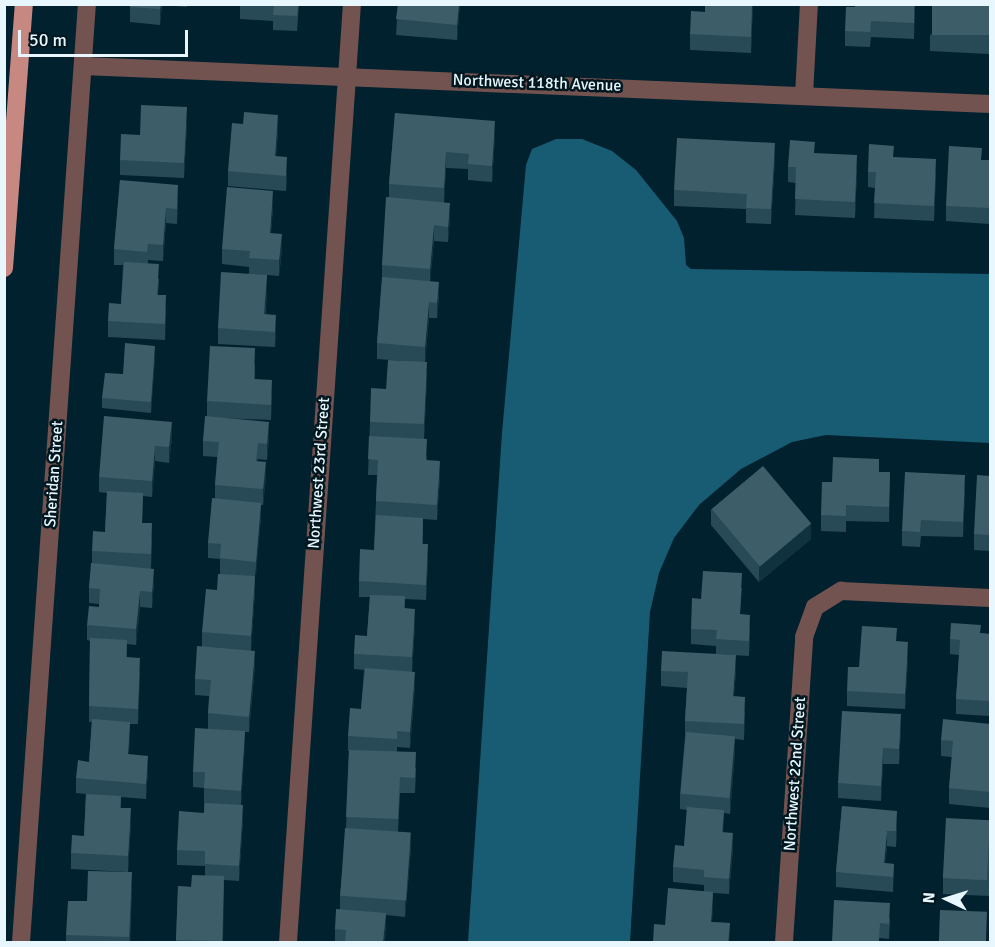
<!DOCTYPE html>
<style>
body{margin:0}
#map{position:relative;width:995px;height:947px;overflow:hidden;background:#00212d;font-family:Signika,sans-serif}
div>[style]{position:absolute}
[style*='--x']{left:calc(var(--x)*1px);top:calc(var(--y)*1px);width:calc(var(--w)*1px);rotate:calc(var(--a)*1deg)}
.water>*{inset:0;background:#185c73}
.minor>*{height:18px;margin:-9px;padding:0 9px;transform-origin:9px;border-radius:9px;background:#725350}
.major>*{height:18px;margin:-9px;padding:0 9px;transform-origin:9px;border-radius:9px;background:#c88882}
.wall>*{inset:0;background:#284a57}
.shaded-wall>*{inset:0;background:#10323e}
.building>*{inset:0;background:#3d5d69;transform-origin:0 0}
span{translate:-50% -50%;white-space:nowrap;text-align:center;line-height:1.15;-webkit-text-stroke:5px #001720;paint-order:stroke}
.street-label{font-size:16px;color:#e8f7fe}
.frame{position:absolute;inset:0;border:6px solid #e8f7fe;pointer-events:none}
.north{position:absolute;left:917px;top:869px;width:60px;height:60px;-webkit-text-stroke:4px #001720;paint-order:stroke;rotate:274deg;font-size:16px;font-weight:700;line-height:24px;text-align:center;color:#e8f7fe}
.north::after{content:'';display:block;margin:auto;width:21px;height:27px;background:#e8f7fe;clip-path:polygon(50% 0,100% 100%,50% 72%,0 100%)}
.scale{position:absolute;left:18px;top:30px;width:170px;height:27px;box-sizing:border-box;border:3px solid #e8f7fe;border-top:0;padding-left:8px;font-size:18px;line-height:21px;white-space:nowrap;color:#e8f7fe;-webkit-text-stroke:4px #001720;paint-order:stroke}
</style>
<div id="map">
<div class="water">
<div style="clip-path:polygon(556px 139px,582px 139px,612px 151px,636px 170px,677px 221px,684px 238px,686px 265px,691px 269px,990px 274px,990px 443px,826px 435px,792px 442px,741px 469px,699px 505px,674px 538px,659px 573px,650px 612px,630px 942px,468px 942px,502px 433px,526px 165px,532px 149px)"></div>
</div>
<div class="minor">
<div style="--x:83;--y:66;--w:908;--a:2.4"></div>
<div style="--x:804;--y:95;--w:91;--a:-86.9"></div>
<div style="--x:21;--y:942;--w:940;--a:-85.98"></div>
<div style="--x:288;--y:942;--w:940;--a:-86.1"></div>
<div style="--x:784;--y:942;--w:306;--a:-86.2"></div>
<div style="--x:804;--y:637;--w:32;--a:-70"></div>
<div style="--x:815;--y:607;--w:31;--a:-32"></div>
<div style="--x:841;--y:591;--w:149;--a:2.7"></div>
</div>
<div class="major">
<div style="--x:4;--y:268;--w:265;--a:-85.7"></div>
</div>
<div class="wall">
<div style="clip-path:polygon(130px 4px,187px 4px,187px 7px,162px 5px,160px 25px,130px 22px)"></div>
<div style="clip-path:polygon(240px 4px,299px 4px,297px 31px,273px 30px,273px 21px,240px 19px)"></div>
<div style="clip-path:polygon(398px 4px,460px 4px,457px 40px,396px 35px)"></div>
<div style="clip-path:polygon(705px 4px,753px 4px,751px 53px,690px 50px,690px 34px,705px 12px)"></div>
<div style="clip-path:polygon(915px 4px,914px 39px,871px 37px,870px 47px,845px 46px,845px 31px,855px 7px)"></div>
<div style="clip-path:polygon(990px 4px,989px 54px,930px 51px,930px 35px)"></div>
<div style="clip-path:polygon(395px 113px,495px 137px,492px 182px,468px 180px,468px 169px,446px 168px,444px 202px,450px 218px,448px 242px,434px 241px,430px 281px,439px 298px,437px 318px,429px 318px,425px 362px,427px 378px,424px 439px,427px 460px,440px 477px,437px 520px,423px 519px,423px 544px,428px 560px,426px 600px,405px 599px,405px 608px,415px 625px,412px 672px,415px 688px,410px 748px,397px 747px,397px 752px,416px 768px,415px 793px,400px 793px,398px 832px,411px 849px,405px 917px,386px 915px,385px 942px,335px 942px,335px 929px,340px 910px,340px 896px,346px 829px,349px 751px,348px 751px,348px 736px,361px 709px,364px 670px,354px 669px,354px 654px,367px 636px,370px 597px,359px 597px,359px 581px,374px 550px,377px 475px,368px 475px,370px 422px,386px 389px,405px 361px,377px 359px,377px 343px,382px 280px,382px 265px,389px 198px,389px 184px)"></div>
<div style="clip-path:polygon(187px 123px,184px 178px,120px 175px,120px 160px,140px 135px)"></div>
<div style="clip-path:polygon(278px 130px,276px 157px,287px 173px,286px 191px,228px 186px,228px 171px)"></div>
<div style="clip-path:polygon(815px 153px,857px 170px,855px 218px,795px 215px,796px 183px,788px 182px,788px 167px)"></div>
<div style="clip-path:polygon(894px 157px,936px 174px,934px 221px,874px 218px,875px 188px,868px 187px,868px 172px)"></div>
<div style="clip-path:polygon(775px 158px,771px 224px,746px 223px,746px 209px,674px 206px,674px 190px)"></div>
<div style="clip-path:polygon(982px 160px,990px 160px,990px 224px,946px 221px,946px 206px)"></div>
<div style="clip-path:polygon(120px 180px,178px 200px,177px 224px,166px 223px,163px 261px,148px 260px,148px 263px,159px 279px,158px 295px,166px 311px,165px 340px,108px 337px,108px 321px,121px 304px,123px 265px,114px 265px,114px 249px)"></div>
<div style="clip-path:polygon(273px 206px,271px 233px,282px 249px,279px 276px,267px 275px,266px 314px,276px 330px,275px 347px,218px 344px,218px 328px,249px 273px,249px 267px,222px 264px,222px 249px)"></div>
<div style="clip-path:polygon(155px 357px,151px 413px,102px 408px,102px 398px,123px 374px)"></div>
<div style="clip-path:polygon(255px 364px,255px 379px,272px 395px,271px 420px,220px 418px,269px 438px,267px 460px,258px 459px,257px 461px,266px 477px,263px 505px,261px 505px,261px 518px,255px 577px,255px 592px,251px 650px,255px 666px,249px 732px,245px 732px,241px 805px,243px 820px,239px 881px,224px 880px,223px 942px,176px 942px,178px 886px,191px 887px,205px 876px,205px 866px,177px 865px,177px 850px,204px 813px,204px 788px,193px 787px,193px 772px,208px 729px,208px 713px,209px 696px,195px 695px,195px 679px,202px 646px,202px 632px,217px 590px,220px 574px,220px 559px,208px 558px,208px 543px,215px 499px,215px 485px,217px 457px,203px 456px,203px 441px,207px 416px,207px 401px)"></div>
<div style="clip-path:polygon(172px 437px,169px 463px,155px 461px,152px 497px,143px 496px,142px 523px,152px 539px,151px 568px,154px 584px,152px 608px,140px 607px,136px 645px,127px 644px,127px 657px,140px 673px,138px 724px,130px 724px,129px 754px,148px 771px,146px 799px,121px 797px,121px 808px,131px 824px,128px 872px,71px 869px,71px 853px,84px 836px,86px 794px,76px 793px,76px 778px,89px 762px,92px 722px,89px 722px,90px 641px,87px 640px,87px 625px,99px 607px,99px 604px,89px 603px,89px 588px,92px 563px,92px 551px,105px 532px,107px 493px,99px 492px,99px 477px)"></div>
<div style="clip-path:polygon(879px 472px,890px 472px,889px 522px,846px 521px,846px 532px,821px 531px,821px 515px,832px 482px)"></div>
<div style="clip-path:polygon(990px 476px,990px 551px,974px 550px,974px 534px)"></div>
<div style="clip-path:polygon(965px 490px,963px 537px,921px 536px,920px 547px,902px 546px,902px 531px)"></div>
<div style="clip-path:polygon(711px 509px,811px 539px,759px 582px,711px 525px)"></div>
<div style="clip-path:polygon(742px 588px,740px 614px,750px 630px,749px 656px,716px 654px,716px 646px,691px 644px,691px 629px,701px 599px)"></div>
<div style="clip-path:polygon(981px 633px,990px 634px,990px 716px,956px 714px,956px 699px,959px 655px,950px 654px,950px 639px)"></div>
<div style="clip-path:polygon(897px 641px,908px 658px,905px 709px,847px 706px,847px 691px,859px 667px)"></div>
<div style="clip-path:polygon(661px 671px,736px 671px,734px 696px,745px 712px,744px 740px,735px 739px,735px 752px,730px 814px,724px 813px,723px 833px,733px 849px,729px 894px,713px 893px,712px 922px,730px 923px,729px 942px,653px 942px,665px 925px,704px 891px,704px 885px,673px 882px,673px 867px,684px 846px,687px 810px,680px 809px,680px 794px,685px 736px,685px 721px,687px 688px,661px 686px)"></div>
<div style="clip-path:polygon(990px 724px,990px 808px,949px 804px,949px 788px,952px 757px,941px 756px,941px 740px)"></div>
<div style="clip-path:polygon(901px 729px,899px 764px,883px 764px,881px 801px,838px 798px,838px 783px)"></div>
<div style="clip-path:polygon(842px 806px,897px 827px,896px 847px,887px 846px,885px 863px,894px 864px,893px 892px,836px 887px,836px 872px)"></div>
<div style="clip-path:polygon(990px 820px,990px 896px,943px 894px,943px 878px)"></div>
<div style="clip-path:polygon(132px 888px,130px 942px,66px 942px,66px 935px,87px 901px)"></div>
<div style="clip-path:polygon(890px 918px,889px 939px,880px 938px,832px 942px)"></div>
</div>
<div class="shaded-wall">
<div style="clip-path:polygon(161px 4px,162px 4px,160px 25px,160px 9px)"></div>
<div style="clip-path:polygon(459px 4px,460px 4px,457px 40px,457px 25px)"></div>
<div style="clip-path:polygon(752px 4px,753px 4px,751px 53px,751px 37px)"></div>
<div style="clip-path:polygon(990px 10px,990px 25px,989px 54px,989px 39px)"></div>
<div style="clip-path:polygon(187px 107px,187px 123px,184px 178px,184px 163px)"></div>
<div style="clip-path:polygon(278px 115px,278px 130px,275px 172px,275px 156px)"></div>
<div style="clip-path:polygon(495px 121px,495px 137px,492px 182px,492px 166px)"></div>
<div style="clip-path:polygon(775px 143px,775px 158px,771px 224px,771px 209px)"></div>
<div style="clip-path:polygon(446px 152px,446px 168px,444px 204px,444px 188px)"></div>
<div style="clip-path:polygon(857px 155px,857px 170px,855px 218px,855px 202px)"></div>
<div style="clip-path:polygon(287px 157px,287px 173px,286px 191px,286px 176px)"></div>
<div style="clip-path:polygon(936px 159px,936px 174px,934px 221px,934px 206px)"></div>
<div style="clip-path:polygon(178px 185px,178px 200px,177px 224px,177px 209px)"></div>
<div style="clip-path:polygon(273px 191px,273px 206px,270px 248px,270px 233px)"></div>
<div style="clip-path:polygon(450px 203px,450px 218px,448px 242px,448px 227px)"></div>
<div style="clip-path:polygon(166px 208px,166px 223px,163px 261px,163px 245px)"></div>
<div style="clip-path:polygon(434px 225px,434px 241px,430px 284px,430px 269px)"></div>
<div style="clip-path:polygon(282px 234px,282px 249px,279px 276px,279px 260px)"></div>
<div style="clip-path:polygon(267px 275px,267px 290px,264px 329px,264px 314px)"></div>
<div style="clip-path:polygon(439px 282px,439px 298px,437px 318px,437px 303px)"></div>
<div style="clip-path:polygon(166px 295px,166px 311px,165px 340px,165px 324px)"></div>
<div style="clip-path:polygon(429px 302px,429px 318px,425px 363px,425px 347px)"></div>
<div style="clip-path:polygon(276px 315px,276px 330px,275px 347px,275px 332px)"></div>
<div style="clip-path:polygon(155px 346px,155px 357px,151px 413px,151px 402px)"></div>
<div style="clip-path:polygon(427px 362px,427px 378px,424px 440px,424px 424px)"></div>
<div style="clip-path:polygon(272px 380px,272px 395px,271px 420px,271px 405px)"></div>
<div style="clip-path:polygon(172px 422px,172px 437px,169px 463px,169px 447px)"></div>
<div style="clip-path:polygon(269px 422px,269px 438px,267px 460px,267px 444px)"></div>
<div style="clip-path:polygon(155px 446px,155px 461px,152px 497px,152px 481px)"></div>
<div style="clip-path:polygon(440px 461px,440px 477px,437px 520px,437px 505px)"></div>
<div style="clip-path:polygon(266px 462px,266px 477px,263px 505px,263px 489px)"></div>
<div style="clip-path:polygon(965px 475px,965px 490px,963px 537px,963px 522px)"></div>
<div style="clip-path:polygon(261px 503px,261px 518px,256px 577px,256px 562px)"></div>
<div style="clip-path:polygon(152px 523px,152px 539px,151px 570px,151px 554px)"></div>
<div style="clip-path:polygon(811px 523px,811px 539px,759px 582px,759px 567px)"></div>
<div style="clip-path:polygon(428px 544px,428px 560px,426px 600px,426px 585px)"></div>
<div style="clip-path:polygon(154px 569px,154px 584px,152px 608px,152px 592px)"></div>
<div style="clip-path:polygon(255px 576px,255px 592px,251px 652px,251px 636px)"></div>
<div style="clip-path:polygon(140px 591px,140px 607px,136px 645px,136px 629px)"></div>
<div style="clip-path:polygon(415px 609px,415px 625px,412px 673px,412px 657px)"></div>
<div style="clip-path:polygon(750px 615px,750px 630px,749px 656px,749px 641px)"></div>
<div style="clip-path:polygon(908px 642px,908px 658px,905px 709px,905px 694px)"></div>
<div style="clip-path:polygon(255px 651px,255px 666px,249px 732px,249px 717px)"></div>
<div style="clip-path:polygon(736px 655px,736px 671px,733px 711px,733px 696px)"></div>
<div style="clip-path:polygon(140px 658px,140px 673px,138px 724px,138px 709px)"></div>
<div style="clip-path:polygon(415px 672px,415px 688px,410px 748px,410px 732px)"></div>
<div style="clip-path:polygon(745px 697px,745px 712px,744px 740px,744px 724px)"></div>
<div style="clip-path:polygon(901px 714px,901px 729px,899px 764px,899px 749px)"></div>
<div style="clip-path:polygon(130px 722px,130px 737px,128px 769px,128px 754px)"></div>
<div style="clip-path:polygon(245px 731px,245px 746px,241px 806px,241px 791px)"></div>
<div style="clip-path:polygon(735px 736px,735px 752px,730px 814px,730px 798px)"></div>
<div style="clip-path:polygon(883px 748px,883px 764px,881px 801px,881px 786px)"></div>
<div style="clip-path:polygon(148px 756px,148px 771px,146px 799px,146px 784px)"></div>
<div style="clip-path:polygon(243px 805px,243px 820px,239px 881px,239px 866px)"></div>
<div style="clip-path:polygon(131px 808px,131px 824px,128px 872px,128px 856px)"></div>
<div style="clip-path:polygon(897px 811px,897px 827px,896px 847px,896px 831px)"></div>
<div style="clip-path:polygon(887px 831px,887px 846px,884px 879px,884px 863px)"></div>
<div style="clip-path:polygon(411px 833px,411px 849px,405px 917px,405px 901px)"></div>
<div style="clip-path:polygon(733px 833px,733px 849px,729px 894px,729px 879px)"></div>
<div style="clip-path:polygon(132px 872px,132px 888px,129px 942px,129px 937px)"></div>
<div style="clip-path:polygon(713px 892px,713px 907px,711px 937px,711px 922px)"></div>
<div style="clip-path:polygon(386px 913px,385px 942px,383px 942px)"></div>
</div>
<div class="building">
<div style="clip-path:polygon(130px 4px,161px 4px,160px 9px,130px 7px)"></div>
<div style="clip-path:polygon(257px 4px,298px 4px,297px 16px,273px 15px,274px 6px)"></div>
<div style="clip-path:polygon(398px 4px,459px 4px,457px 25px,396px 19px)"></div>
<div style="clip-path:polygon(705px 4px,752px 4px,751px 37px,690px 34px,691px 11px,705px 12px)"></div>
<div style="clip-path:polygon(855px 4px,914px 4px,914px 23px,871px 21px,870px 32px,845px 31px,846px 7px,855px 7px)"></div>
<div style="left:932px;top:4px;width:58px;height:31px"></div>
<div style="clip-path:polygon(141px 105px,187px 107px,184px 163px,120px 160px,121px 134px,140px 135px)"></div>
<div style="clip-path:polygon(244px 112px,278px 115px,275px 156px,287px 157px,286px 176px,228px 171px,232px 123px,243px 124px)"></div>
<div style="clip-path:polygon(395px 113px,495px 121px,492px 166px,468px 164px,469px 154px,446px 152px,444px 188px,389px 184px)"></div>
<div style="clip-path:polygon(677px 138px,775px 143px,771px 209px,746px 208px,747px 194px,674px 190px)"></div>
<div style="clip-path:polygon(790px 140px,815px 142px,814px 153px,857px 155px,855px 202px,795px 199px,796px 167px,788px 167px)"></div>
<div style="clip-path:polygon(869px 144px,894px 146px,893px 157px,936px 159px,934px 206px,874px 203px,876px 172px,868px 172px)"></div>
<div style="clip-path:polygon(949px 146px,982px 148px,981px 160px,990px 160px,990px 208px,946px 206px)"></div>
<div style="clip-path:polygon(120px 180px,178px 185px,177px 209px,166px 208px,163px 245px,148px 244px,147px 252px,114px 249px)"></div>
<div style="clip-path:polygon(227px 187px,273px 191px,270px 233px,282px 234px,279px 260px,249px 258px,250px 251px,222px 249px)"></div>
<div style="clip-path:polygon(386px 197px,450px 203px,448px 227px,434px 225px,430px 269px,382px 265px)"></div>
<div style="clip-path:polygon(124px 262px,159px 264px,157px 295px,166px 295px,165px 324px,108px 321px,109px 303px,121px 304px)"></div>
<div style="clip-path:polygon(221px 272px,267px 275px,264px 314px,276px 315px,275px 332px,218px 328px)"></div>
<div style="clip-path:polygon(382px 277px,439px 282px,437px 303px,429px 302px,425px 347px,377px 343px)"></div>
<div style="clip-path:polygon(125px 343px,155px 346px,151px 402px,102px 398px,105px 373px,123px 374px)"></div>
<div style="clip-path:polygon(210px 346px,255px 348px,254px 379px,272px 380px,271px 405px,207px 401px)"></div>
<div style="clip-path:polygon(388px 360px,427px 362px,424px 424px,370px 422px,371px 388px,386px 389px)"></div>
<div style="clip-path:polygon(104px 416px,172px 422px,169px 447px,155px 446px,152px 481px,99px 477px)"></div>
<div style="clip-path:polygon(205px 416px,269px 422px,267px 444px,258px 443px,256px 461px,266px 462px,263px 489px,215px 485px,219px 442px,203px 441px)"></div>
<div style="clip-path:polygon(369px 436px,427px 439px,426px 460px,440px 461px,437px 505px,376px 501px,378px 460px,368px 459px)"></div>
<div style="clip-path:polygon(833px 457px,879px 459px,879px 472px,890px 472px,889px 507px,846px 505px,846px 516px,821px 515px,822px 482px,832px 482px)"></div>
<div style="left:763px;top:466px;width:75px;height:67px;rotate:50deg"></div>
<div style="clip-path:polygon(905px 472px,965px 475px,963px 522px,921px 520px,920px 532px,902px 531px)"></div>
<div style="clip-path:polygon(977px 475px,990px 476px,990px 535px,974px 534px)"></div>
<div style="clip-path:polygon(107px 491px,143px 493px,142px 523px,152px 523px,151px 554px,92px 551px,93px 531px,105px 532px)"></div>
<div style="clip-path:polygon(212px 498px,261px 503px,256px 562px,220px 558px,221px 544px,208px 543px)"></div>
<div style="clip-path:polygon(376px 515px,423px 518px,422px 544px,428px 544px,426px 585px,359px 581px,360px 549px,374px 550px)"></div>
<div style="clip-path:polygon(91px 563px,154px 569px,152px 592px,140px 591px,136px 629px,87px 625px,89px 606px,99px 607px,100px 589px,89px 588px)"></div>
<div style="clip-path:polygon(703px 571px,742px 573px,740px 614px,750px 615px,749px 641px,716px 639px,717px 630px,691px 629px,692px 598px,701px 599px)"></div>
<div style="clip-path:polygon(218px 574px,255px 576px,251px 636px,202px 632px,206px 589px,217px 590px)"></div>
<div style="clip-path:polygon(370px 595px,405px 596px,404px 608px,415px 609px,412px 657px,354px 654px,355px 635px,367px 636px)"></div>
<div style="clip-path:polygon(951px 623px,981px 625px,980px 633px,990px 634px,990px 701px,956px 699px,960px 640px,950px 639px)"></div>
<div style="clip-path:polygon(862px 626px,897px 628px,896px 641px,908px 642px,905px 694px,847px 691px,848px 667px,859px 667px)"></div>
<div style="clip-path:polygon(90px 638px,127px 640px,126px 657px,140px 658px,138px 709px,89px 706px)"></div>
<div style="clip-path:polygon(197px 646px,255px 651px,249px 717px,208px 713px,211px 680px,195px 679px)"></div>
<div style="clip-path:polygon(662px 651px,736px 655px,733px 696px,745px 697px,744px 724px,685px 721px,688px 672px,661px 671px)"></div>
<div style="clip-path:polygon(365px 668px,415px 672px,410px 732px,397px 731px,397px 739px,348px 736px,350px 708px,361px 709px)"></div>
<div style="clip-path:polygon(842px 711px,901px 714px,899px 749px,883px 748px,881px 786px,838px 783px)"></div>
<div style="clip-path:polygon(92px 719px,130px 722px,128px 754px,148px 756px,146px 784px,76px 778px,78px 760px,89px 762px)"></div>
<div style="clip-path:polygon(943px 719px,990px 724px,990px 792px,949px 788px,953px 741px,941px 740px)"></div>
<div style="clip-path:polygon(195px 728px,245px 731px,241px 791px,204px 788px,205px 772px,193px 772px)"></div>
<div style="left:686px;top:732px;width:49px;height:62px;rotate:5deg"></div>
<div style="clip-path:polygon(349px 750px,416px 752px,415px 778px,400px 777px,398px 819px,346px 817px)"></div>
<div style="clip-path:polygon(86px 794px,121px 796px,120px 808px,131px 808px,128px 856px,71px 853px,72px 835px,84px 836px)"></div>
<div style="clip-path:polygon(205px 803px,243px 805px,239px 866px,205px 864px,205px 851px,177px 850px,179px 811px,204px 813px)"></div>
<div style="clip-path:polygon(842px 806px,897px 811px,896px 831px,887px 831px,884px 863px,894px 864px,893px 877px,836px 872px)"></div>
<div style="clip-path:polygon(687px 807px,724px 810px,722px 832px,733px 833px,729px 879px,704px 877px,704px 870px,673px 867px,675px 845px,684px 846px)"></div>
<div style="left:946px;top:818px;width:44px;height:60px;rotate:3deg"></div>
<div style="left:345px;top:828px;width:66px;height:68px;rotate:4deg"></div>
<div style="clip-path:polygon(88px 871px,132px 872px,129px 937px,66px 935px,68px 901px,87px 901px)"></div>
<div style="clip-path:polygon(192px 875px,224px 876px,222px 941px,176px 940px,178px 886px,191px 887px)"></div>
<div style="clip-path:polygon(668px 888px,713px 892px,711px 922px,730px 923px,728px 942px,653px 942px,654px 924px,665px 925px)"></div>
<div style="clip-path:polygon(834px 900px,890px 903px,889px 924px,880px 923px,879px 942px,832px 942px)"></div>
<div style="clip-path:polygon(336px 909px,386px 913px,383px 942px,345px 942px,346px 930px,335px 929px)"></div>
<div style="left:940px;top:910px;width:47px;height:32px;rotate:2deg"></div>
</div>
<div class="street-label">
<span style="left:537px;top:83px;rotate:2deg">Northwest 118th Avenue</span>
<span style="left:319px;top:473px;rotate:-86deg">Northwest 23rd Street</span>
<span style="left:54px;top:474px;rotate:-86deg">Sheridan Street</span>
<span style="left:795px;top:774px;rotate:-86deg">Northwest 22nd Street</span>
</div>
<div class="frame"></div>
<div class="north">N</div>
<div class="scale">50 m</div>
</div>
